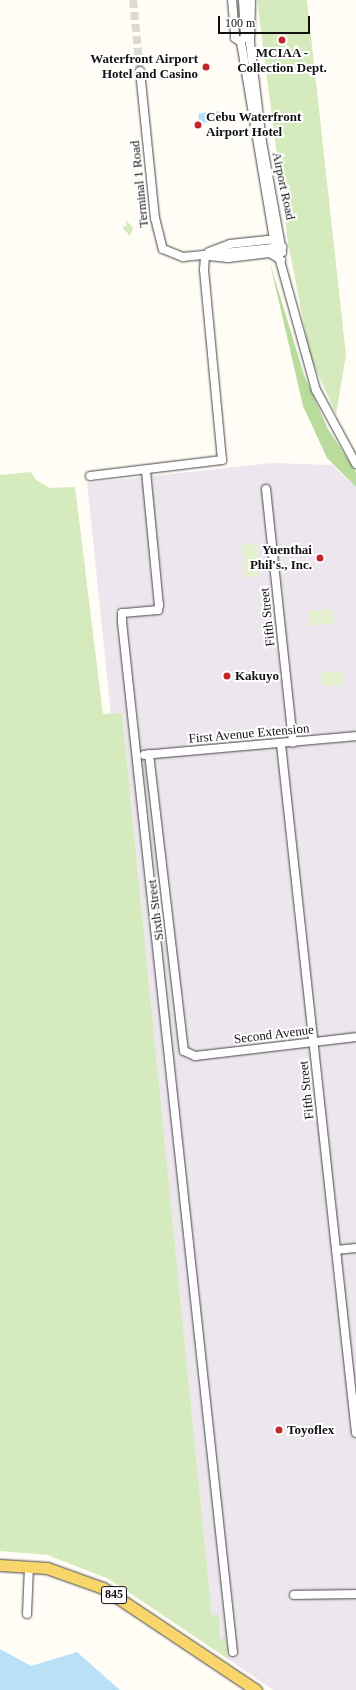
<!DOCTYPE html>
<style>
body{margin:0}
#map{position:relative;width:356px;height:1690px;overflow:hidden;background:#fffdf5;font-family:Georgia,serif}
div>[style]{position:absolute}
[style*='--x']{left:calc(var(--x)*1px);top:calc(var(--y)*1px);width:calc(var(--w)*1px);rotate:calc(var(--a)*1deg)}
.industrial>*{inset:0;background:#eee6ef}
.green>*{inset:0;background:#d5ebbd}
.forest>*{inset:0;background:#b9dc9c}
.pitch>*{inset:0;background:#e6f2cf;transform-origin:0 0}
.water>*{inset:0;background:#b9e0f7;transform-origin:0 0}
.minor-tunnel>*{height:8px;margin-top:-4px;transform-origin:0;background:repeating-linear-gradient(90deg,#dbdad3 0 8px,transparent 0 12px)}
.roads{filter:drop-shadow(0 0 1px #444) drop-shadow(0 0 1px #444)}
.minor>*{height:8px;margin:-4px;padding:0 4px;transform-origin:4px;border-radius:4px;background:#fff}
.major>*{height:11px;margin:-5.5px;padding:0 5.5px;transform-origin:5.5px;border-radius:5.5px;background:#f9d66b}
.dots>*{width:11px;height:11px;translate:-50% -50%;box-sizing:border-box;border:2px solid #fff;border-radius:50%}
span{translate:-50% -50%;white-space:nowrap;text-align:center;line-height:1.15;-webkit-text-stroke:4px #fff;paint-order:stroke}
.shield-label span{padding:1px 3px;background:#fff;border:1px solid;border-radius:3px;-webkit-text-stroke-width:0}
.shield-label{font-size:12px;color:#111;font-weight:700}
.poi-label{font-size:13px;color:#111;font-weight:700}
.right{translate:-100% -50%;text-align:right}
.left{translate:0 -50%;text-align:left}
.street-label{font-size:13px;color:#111}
.scale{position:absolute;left:218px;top:16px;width:92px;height:18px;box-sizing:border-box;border:2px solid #111;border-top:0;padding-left:5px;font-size:12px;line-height:14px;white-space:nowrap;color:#111;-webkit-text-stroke:3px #fff;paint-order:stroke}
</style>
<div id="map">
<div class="industrial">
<div style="clip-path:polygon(272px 463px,332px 465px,356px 487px,356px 1690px,273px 1690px,228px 1659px,226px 1639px,220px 1639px,219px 1615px,212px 1616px,122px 713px,111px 714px,87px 483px)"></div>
</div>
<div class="green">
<div style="clip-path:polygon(257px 0,307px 0,346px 355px,336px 414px,310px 356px,288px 242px)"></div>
<div style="clip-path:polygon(126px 220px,133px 228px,130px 236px,122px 227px,127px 226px)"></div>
<div style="clip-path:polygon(31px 472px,36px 480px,50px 488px,75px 487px,103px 714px,122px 713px,212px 1615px,219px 1615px,220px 1639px,226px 1638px,228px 1659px,109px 1579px,47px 1555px,0 1551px,0 475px)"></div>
</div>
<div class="forest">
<div style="clip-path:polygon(270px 263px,304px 375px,328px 429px,356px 472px,356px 487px,327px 458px,303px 406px)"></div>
</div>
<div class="pitch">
<div style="left:257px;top:544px;width:32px;height:15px;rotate:85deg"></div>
<div style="left:332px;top:609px;width:15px;height:24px;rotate:86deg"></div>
<div style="left:342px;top:671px;width:14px;height:21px;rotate:86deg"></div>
</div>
<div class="water">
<div style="left:221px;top:111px;width:10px;height:23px;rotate:84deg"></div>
<div style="clip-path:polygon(0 1649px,31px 1666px,77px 1652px,120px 1690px,0 1690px)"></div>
</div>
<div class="minor-tunnel">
<div style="--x:133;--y:0;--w:71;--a:84.4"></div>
</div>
<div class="roads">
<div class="minor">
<div style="--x:232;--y:0;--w:38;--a:85"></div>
<div style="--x:235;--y:38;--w:7;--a:34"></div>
<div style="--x:243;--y:0;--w:36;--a:87"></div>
<div style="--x:245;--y:36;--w:7;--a:124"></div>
<div style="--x:241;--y:42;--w:200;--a:80.5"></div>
<div style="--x:274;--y:239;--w:157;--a:74.5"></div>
<div style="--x:316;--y:390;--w:84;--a:61.6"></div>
<div style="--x:251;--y:0;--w:43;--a:91.3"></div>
<div style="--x:250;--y:43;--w:100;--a:83.1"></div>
<div style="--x:262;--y:142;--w:112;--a:79.7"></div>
<div style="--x:140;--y:71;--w:148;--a:84.2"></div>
<div style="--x:155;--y:218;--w:32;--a:76"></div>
<div style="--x:163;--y:249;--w:22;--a:22"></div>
<div style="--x:183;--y:257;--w:100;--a:-5.8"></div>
<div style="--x:209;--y:252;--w:22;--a:-21"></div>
<div style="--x:230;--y:244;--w:47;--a:-6.1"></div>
<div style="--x:209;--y:256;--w:19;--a:6"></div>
<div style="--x:228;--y:258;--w:42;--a:-6.8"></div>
<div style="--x:270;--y:253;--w:13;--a:32"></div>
<div style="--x:146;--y:471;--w:135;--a:84.5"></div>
<div style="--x:159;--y:605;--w:5;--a:101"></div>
<div style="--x:158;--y:610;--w:36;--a:175"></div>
<div style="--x:122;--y:613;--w:9;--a:90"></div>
<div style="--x:122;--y:622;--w:1036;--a:83.85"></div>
<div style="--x:90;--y:476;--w:133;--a:-6.9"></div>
<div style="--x:222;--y:460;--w:191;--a:-95.4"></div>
<div style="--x:204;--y:270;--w:15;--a:-86"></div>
<div style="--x:266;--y:489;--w:255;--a:83.9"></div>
<div style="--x:281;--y:744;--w:693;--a:83.79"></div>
<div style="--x:149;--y:754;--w:299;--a:83.3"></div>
<div style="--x:184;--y:1051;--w:12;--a:24"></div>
<div style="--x:195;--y:1056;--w:162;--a:-6.7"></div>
<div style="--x:144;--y:755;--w:213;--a:-5.1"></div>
<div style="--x:336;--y:1250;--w:20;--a:-6"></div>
<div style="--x:294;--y:1595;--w:62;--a:-0.9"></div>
<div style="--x:27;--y:1614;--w:47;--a:-87.6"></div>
</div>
<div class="major">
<div style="--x:0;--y:1565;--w:47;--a:3.7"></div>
<div style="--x:47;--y:1568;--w:59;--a:19.7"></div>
<div style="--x:103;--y:1588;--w:184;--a:33.7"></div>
</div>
</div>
<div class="dots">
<div style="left:282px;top:40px;background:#c4262e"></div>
<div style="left:206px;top:67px;background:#c4262e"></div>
<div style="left:198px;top:125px;background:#c4262e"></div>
<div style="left:320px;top:558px;background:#c4262e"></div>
<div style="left:227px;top:676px;background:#c4262e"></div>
<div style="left:279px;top:1430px;background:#c4262e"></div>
</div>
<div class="shield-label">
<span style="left:114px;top:1595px">845</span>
</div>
<div class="poi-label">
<span style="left:282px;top:61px">MCIAA -<br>Collection Dept.</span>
<span class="right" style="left:198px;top:67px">Waterfront Airport<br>Hotel and Casino</span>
<span class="left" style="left:206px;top:125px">Cebu Waterfront<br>Airport Hotel</span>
<span class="right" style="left:312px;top:558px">Yuenthai<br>Phil's., Inc.</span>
<span class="left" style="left:235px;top:676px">Kakuyo</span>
<span class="left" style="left:287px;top:1430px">Toyoflex</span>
</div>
<div class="street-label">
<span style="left:140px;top:184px;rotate:-96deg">Terminal 1 Road</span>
<span style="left:283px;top:186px;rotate:78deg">Airport Road</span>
<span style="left:268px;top:617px;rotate:-96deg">Fifth Street</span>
<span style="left:249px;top:734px;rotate:-5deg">First Avenue Extension</span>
<span style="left:156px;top:910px;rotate:-97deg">Sixth Street</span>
<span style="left:274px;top:1035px;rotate:-7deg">Second Avenue</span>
<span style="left:307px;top:1090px;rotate:-96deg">Fifth Street</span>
</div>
<div class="scale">100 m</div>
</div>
